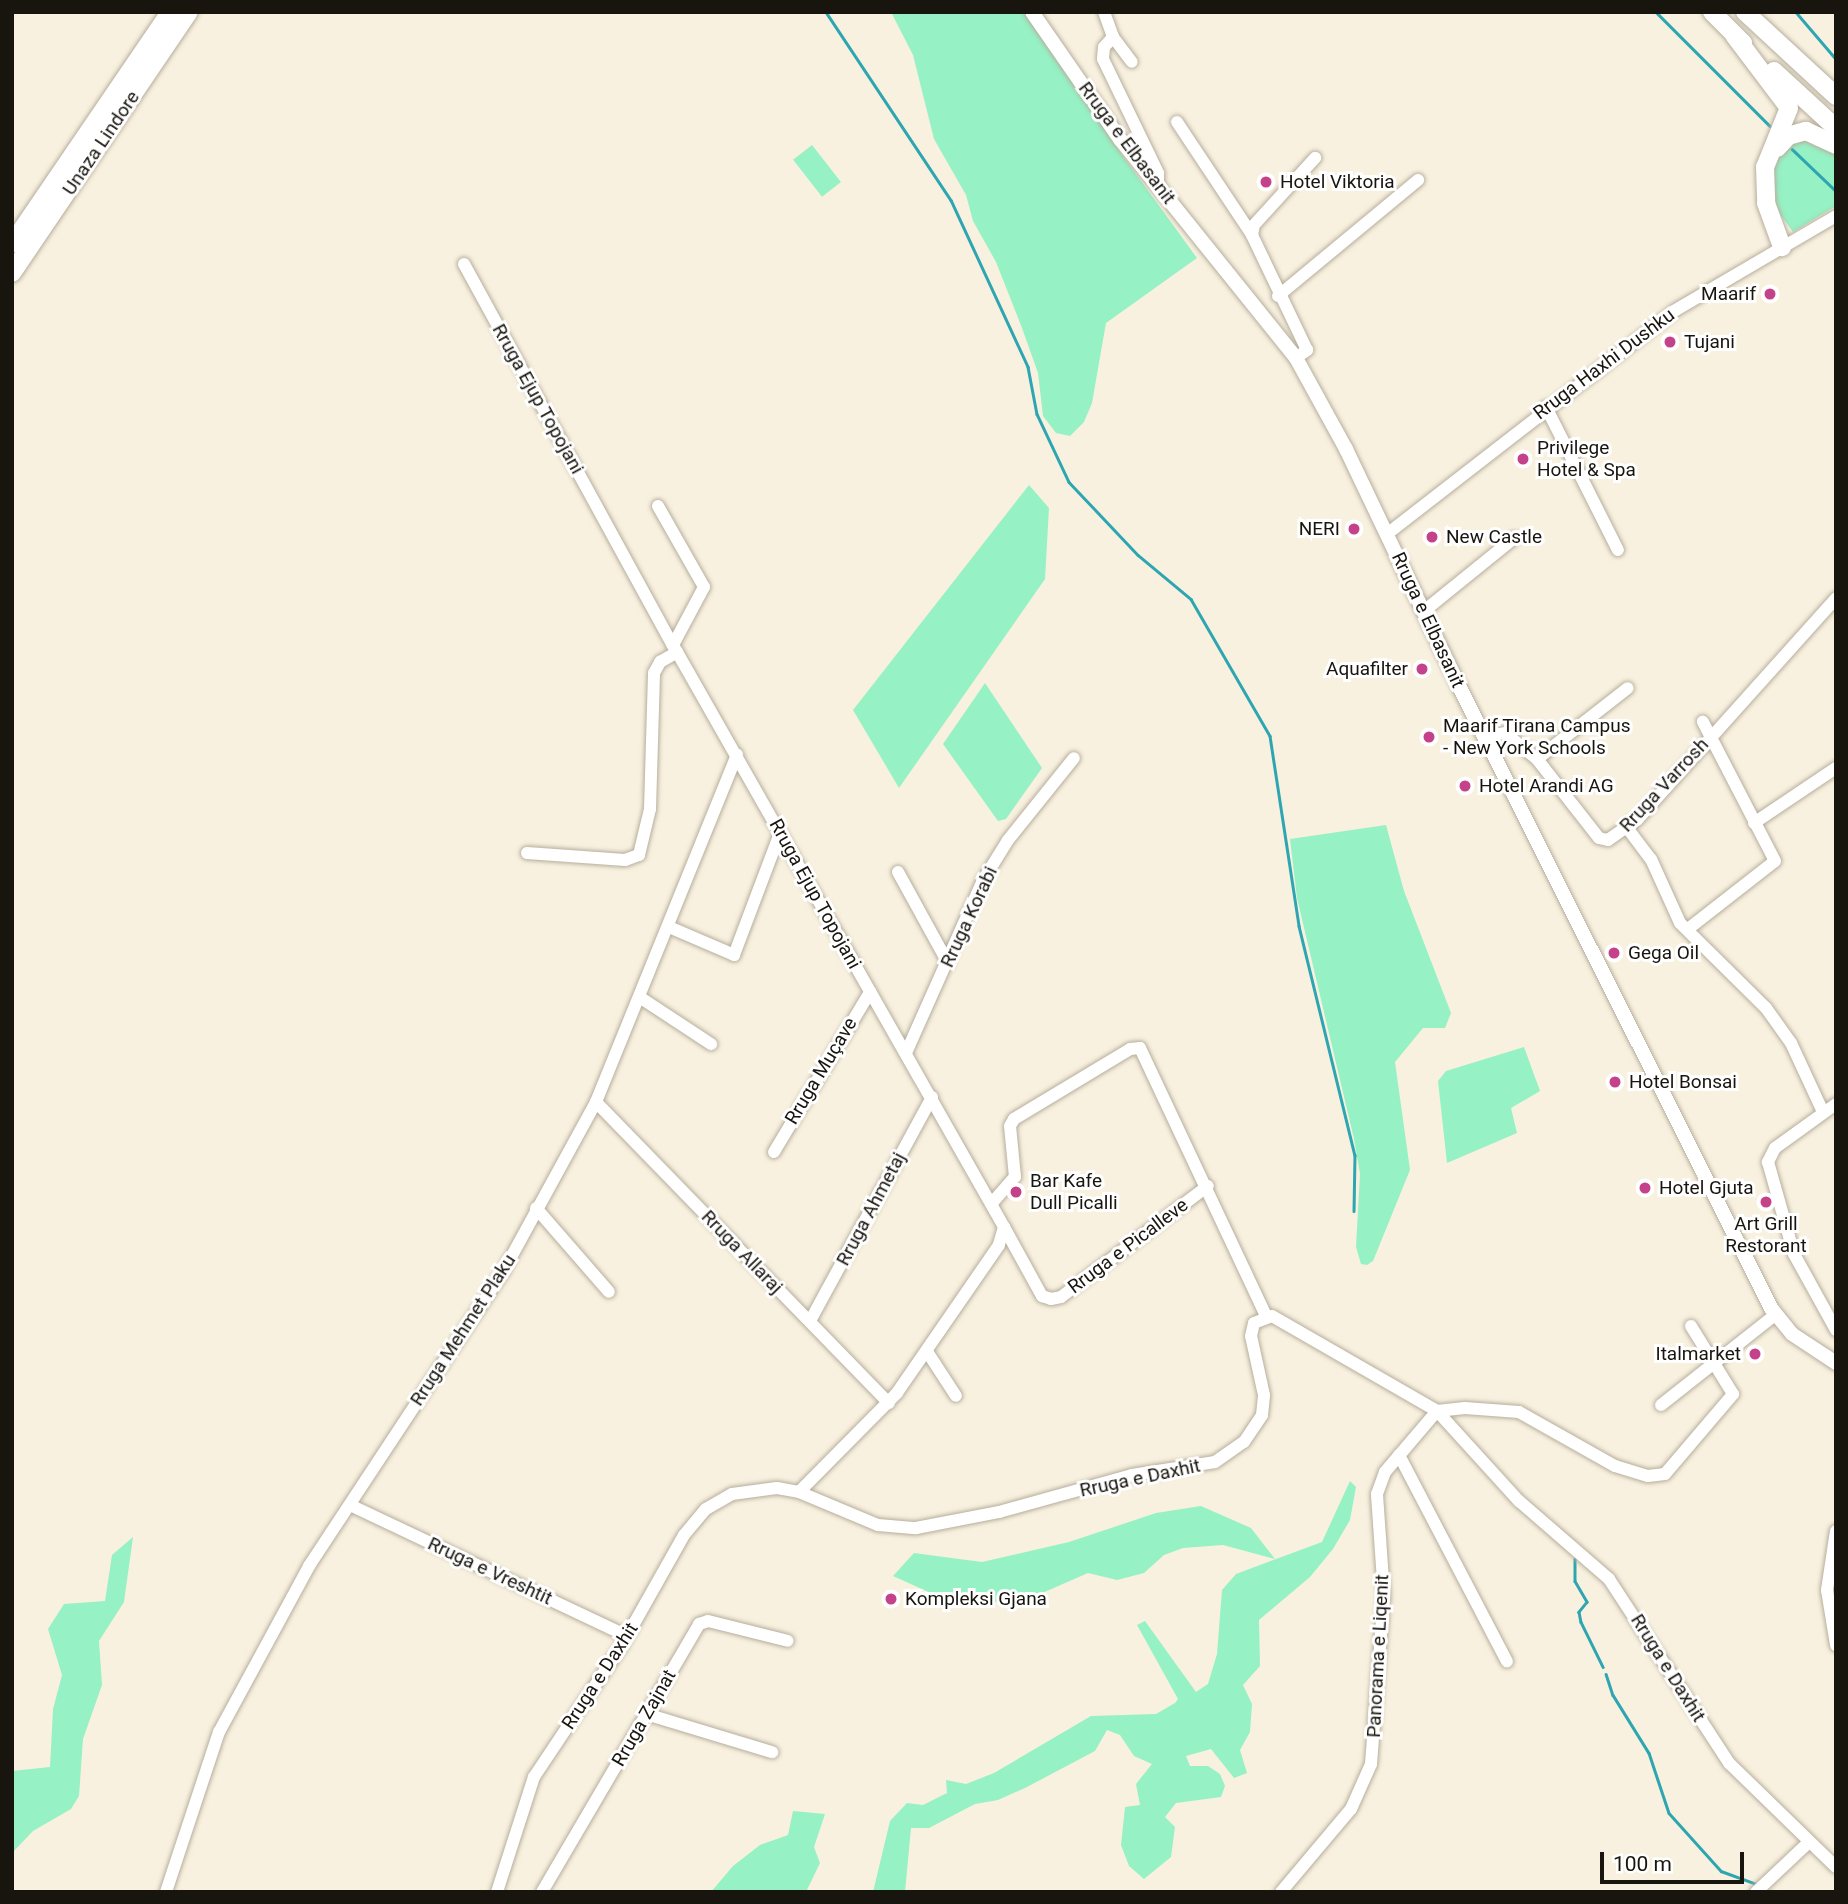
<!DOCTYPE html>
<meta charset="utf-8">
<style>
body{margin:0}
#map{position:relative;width:1848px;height:1904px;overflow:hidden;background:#f9f1df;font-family:Roboto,sans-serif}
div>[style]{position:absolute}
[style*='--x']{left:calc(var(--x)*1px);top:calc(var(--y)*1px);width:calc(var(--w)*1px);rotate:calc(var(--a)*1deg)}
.green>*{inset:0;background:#96f1c4;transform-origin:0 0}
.stream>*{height:2.5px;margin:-1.25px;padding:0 1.25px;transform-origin:1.25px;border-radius:1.25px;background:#2da6b2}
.roads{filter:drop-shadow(0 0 2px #b6ae9d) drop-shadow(0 0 2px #b6ae9d)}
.minor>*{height:12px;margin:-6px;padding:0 6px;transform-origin:6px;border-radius:6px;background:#fff}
.major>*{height:14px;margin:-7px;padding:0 7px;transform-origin:7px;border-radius:7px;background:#fff}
.highway>*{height:18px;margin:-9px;padding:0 9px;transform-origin:9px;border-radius:9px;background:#fff}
.dots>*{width:19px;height:19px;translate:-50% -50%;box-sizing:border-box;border:4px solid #fff;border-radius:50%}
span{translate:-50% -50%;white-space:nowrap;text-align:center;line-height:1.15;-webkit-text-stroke:6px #fff;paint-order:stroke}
.street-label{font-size:19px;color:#18150f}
.poi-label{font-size:19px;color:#18150f}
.left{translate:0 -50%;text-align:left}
.right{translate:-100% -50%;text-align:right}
.frame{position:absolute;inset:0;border:14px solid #18150f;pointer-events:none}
.scale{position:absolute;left:1600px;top:1852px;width:144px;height:32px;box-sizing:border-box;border:4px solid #18150f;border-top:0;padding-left:9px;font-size:21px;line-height:24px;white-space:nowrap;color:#18150f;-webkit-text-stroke:5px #fff;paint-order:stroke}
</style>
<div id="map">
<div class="green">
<div style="clip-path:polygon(891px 12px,1028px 12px,1112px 141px,1197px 258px,1106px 323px,1092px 403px,1084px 422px,1070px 436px,1056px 433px,1043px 416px,1038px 373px,1022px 328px,996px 262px,973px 221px,966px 195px,934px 139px,913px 55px)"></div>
<div style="clip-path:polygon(1798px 136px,1836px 152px,1836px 206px,1793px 232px,1774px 206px,1773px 168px,1776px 156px)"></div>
<div style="left:812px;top:145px;width:47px;height:24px;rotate:52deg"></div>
<div style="clip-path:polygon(1029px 485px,1049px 508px,1045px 579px,899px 788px,853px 710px)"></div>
<div style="clip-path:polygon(985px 683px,1042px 768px,1006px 819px,998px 821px,943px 744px)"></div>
<div style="clip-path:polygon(1386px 825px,1404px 891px,1451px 1013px,1445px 1028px,1423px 1028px,1395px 1062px,1410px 1170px,1373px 1261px,1367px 1265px,1361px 1264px,1356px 1247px,1360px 1174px,1354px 1139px,1297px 898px,1290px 839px)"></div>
<div style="clip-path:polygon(1524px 1047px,1540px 1091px,1511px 1108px,1517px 1133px,1447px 1163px,1438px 1081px,1446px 1071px)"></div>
<div style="clip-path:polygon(1350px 1481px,1356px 1487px,1350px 1520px,1333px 1549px,1310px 1577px,1259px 1620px,1260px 1666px,1243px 1685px,1252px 1704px,1250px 1732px,1240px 1750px,1247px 1773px,1234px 1778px,1211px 1749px,1186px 1756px,1190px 1766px,1208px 1766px,1220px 1774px,1225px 1786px,1221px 1797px,1176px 1803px,1165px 1817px,1175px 1827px,1171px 1857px,1144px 1879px,1129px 1866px,1121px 1845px,1125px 1807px,1140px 1805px,1136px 1784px,1152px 1764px,1134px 1756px,1120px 1735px,1107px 1730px,1095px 1751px,1025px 1788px,998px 1800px,975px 1804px,929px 1828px,911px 1828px,905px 1892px,873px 1892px,890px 1821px,907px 1803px,923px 1805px,947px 1793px,946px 1780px,966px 1784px,994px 1773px,1091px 1716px,1156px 1714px,1175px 1703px,1178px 1699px,1137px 1625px,1145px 1621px,1196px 1692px,1208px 1684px,1217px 1654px,1222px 1590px,1236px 1574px,1322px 1542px)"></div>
<div style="clip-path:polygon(1201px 1506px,1251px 1528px,1275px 1559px,1223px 1545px,1183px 1548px,1164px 1555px,1144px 1573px,1117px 1580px,1088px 1573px,1040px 1594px,986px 1604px,955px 1604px,893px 1576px,914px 1553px,982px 1562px,1069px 1542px,1156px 1513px)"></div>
<div style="clip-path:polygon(133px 1537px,124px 1602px,99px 1641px,102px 1685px,83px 1739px,79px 1796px,71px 1809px,33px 1831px,12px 1853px,12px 1771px,50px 1767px,53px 1709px,62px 1675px,48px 1629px,64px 1604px,105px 1601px,112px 1555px)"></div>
<div style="clip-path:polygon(793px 1811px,825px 1814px,814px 1847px,820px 1863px,806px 1892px,711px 1892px,733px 1866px,760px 1845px,788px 1835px)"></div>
</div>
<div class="stream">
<div style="--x:826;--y:12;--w:226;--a:56.4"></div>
<div style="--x:951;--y:200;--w:184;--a:65.2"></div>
<div style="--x:1028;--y:367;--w:48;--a:79.2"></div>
<div style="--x:1037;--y:414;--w:75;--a:64.8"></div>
<div style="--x:1069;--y:482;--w:100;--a:46.6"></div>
<div style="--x:1138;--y:555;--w:69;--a:39.7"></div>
<div style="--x:1191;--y:599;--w:158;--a:60"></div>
<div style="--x:1270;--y:736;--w:192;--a:81.3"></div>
<div style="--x:1299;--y:926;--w:236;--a:76.3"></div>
<div style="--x:1355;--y:1155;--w:56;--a:91"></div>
<div style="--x:1656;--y:12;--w:161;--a:45"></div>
<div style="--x:1796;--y:12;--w:62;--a:49.6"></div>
<div style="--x:1792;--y:149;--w:61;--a:43.7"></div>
<div style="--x:1575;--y:1559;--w:22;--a:90"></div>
<div style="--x:1575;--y:1581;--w:24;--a:60"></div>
<div style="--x:1587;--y:1602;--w:13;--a:129"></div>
<div style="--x:1579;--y:1612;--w:10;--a:79"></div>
<div style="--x:1581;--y:1622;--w:50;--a:63.9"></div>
<div style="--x:1606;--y:1674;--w:22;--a:72"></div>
<div style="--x:1613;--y:1695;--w:68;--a:58.2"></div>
<div style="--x:1649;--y:1753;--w:63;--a:71.6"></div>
<div style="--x:1669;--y:1813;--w:78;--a:48.1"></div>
<div style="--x:1721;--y:1871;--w:37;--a:20"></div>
</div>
<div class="roads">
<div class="minor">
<div style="--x:1104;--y:12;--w:27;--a:70"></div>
<div style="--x:1113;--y:37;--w:31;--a:53"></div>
<div style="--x:1113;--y:37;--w:13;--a:132"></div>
<div style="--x:1104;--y:47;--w:12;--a:95"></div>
<div style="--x:1103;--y:59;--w:127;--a:64.2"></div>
<div style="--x:1158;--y:173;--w:13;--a:90"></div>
<div style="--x:1177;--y:122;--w:136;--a:56.4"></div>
<div style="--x:464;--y:264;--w:435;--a:61.3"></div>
<div style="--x:673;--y:645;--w:670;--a:60.37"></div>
<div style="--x:1004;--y:1227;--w:19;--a:106"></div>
<div style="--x:999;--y:1245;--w:180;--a:124.6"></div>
<div style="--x:897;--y:1393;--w:139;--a:134.7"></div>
<div style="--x:1278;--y:296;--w:182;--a:-39.6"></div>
<div style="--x:1296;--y:358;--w:14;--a:-36"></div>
<div style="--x:1307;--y:350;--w:127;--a:-115.6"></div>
<div style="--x:1252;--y:235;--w:10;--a:-79"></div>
<div style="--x:1254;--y:225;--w:91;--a:-47.7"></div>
<div style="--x:1546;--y:407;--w:160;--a:63.3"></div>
<div style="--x:658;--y:506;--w:93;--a:60.4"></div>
<div style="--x:704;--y:587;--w:66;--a:118.1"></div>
<div style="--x:1387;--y:534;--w:363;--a:-37.8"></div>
<div style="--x:1674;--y:311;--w:188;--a:-30.4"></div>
<div style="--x:1424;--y:611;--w:116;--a:-39"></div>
<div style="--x:1484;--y:736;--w:21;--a:-8"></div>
<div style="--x:1505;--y:733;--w:41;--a:39.1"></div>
<div style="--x:1537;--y:759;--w:100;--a:51.9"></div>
<div style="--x:1599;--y:838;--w:9;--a:13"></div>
<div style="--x:1608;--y:840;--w:35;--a:-35"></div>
<div style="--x:1637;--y:820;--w:298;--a:-48.1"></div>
<div style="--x:1537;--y:759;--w:115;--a:-38"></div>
<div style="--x:1754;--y:823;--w:99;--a:-33.9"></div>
<div style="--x:1628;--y:829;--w:38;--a:53"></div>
<div style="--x:1651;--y:859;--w:70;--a:65.6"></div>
<div style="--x:1680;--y:923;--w:121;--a:44.7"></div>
<div style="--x:1766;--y:1008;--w:43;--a:54.5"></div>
<div style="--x:1791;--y:1043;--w:76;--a:65.1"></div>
<div style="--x:527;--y:853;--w:98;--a:4.1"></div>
<div style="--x:625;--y:860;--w:15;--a:-20"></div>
<div style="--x:639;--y:855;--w:47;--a:-76.6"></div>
<div style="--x:650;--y:809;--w:136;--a:-88.3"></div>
<div style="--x:654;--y:673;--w:13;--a:-61"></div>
<div style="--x:660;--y:662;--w:20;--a:-30"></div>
<div style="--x:898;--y:872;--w:104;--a:61.2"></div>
<div style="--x:669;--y:927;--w:71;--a:23.3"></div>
<div style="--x:734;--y:955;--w:130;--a:-69.3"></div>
<div style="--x:1688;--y:929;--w:110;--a:-38"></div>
<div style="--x:1775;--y:861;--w:157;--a:-117.4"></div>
<div style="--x:641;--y:998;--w:84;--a:33.3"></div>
<div style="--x:906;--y:1053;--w:187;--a:-66"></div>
<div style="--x:982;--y:882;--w:49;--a:-58.2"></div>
<div style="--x:1008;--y:840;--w:105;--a:-51.2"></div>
<div style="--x:596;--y:1102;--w:420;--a:45.8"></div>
<div style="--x:1836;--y:1104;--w:75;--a:144.2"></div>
<div style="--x:1775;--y:1148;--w:16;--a:117"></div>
<div style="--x:1768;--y:1162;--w:96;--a:74.2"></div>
<div style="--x:1794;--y:1254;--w:87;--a:61.1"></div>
<div style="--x:774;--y:1152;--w:187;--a:-59"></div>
<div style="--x:992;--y:1203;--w:35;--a:-49"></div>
<div style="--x:1015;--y:1177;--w:51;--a:-95.6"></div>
<div style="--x:1010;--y:1126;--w:8;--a:-60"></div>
<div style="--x:1014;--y:1119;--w:135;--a:-31.1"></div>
<div style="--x:1130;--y:1049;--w:10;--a:-6"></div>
<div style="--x:1140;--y:1048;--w:296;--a:64.8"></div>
<div style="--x:536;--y:1208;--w:111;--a:49"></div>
<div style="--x:1004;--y:1227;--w:79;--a:61.2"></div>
<div style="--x:1042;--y:1296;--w:9;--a:18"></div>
<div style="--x:1051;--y:1299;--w:10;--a:-11"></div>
<div style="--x:1061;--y:1297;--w:184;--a:-37.1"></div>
<div style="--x:810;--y:1321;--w:255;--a:-61.4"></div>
<div style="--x:928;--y:1353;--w:51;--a:56.9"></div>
<div style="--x:1661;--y:1405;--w:145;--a:-38.3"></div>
<div style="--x:1399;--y:1455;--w:233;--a:62.4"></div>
<div style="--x:352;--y:1506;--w:304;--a:25.3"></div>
<div style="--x:1836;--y:1531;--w:60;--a:98.7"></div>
<div style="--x:1827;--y:1590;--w:56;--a:80.7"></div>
<div style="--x:646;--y:1714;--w:132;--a:16.8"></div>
<div style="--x:166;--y:1892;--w:169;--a:-71.7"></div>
<div style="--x:219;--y:1732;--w:189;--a:-61.5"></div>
<div style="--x:309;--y:1566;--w:354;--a:-56.6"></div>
<div style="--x:504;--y:1270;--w:192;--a:-61.3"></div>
<div style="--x:596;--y:1102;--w:375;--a:-67.9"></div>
<div style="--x:497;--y:1892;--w:121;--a:-72.2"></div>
<div style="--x:534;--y:1777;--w:159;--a:-56.3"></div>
<div style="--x:622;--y:1645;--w:126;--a:-60.6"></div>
<div style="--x:684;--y:1535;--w:34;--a:-50"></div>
<div style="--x:706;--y:1509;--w:30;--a:-30"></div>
<div style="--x:732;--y:1494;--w:45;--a:-7.6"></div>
<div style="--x:777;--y:1488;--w:22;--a:10"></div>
<div style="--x:799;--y:1492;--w:86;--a:22.7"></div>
<div style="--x:878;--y:1525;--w:38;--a:5"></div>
<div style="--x:916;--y:1528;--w:85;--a:-10.9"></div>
<div style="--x:999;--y:1512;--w:138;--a:-15.5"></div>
<div style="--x:1132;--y:1475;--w:84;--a:-8.9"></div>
<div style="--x:1215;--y:1462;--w:35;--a:-35"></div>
<div style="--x:1244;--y:1442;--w:32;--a:-56"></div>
<div style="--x:1262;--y:1415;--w:20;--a:-84"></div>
<div style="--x:1264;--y:1395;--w:60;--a:-102.4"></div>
<div style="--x:1251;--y:1336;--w:13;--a:-77"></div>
<div style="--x:1254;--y:1323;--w:19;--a:-21"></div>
<div style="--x:1272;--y:1316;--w:190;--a:29.9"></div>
<div style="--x:1437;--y:1411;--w:122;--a:47.7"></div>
<div style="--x:1519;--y:1501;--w:119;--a:40.9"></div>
<div style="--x:1609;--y:1579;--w:220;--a:56.9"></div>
<div style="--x:1729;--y:1763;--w:149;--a:44.2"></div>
<div style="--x:542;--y:1892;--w:311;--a:-59.6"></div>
<div style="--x:699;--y:1624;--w:9;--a:-18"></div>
<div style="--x:708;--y:1621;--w:82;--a:14"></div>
<div style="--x:1281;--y:1892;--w:109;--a:-49.9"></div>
<div style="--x:1351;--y:1809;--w:49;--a:-66"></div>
<div style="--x:1371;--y:1764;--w:169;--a:-85.6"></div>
<div style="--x:1384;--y:1595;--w:101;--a:-94"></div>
<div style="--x:1377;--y:1494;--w:23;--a:-70"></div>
<div style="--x:1385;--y:1472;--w:80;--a:-49.6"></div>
<div style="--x:1437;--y:1411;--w:28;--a:-6"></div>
<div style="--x:1465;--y:1408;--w:54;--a:4.2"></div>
<div style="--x:1519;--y:1412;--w:110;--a:29.4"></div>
<div style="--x:1615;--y:1466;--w:34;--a:17"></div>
<div style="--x:1648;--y:1476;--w:17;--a:-7"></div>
<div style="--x:1665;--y:1474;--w:105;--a:-49.6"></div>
<div style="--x:1733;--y:1394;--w:80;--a:-121.7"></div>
<div style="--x:1756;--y:1892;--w:73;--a:-43.3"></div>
</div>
<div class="major">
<div style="--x:1032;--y:12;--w:155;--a:55.3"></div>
<div style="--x:1120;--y:139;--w:281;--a:51.2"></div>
<div style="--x:1296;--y:358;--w:104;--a:61.2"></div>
<div style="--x:1346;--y:449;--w:263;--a:64.5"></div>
<div style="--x:1459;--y:686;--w:696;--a:63.36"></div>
<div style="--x:1771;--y:1308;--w:33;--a:51"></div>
<div style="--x:1792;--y:1334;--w:53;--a:33.4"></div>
</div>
<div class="highway">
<div style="--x:1712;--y:12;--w:44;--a:45"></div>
<div style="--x:1745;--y:12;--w:124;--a:42.7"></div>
<div style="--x:1734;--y:35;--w:91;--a:53"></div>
<div style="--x:1789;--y:108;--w:64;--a:112.1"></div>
<div style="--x:1765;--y:167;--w:36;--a:88"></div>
<div style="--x:1766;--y:203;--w:47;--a:70"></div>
<div style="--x:1774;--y:71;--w:84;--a:42.6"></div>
<div style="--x:1777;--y:148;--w:16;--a:-47"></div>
<div style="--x:1788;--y:136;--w:19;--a:-16"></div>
<div style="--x:1806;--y:131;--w:33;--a:25"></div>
<div style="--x:12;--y:244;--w:281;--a:-55.7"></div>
<div style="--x:12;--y:273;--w:315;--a:-55.9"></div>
</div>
</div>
<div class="dots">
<div style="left:1266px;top:182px;background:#c4428a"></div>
<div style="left:1770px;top:294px;background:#c4428a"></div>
<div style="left:1670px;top:342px;background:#c4428a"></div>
<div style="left:1523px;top:459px;background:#c4428a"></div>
<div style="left:1354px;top:529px;background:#c4428a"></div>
<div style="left:1432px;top:537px;background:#c4428a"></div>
<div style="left:1422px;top:669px;background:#c4428a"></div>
<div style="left:1429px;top:737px;background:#c4428a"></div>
<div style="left:1465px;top:786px;background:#c4428a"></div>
<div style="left:1614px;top:953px;background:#c4428a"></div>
<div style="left:1615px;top:1082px;background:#c4428a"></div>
<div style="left:1645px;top:1188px;background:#c4428a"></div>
<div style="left:1016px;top:1192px;background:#c4428a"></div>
<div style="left:1766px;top:1202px;background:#c4428a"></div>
<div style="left:1755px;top:1354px;background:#c4428a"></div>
<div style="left:891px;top:1599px;background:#c4428a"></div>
</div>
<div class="street-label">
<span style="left:101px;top:143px;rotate:-56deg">Unaza Lindore</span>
<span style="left:1127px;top:143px;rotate:53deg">Rruga e Elbasanit</span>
<span style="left:1604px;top:364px;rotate:-37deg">Rruga Haxhi Dushku</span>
<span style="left:538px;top:399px;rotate:61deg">Rruga Ejup Topojani</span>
<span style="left:1428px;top:620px;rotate:65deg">Rruga e Elbasanit</span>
<span style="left:1664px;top:785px;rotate:-47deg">Rruga Varrosh</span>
<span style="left:815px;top:894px;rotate:61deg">Rruga Ejup Topojani</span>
<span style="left:969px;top:917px;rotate:-65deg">Rruga Korabi</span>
<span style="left:821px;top:1071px;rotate:-59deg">Rruga Muçave</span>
<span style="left:871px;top:1209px;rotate:-62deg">Rruga Ahmetaj</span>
<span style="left:1128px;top:1246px;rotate:-37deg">Rruga e Picalleve</span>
<span style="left:742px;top:1252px;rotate:46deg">Rruga Allaraj</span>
<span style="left:463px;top:1330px;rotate:-57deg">Rruga Mehmet Plaku</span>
<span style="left:1140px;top:1478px;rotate:-12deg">Rruga e Daxhit</span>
<span style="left:490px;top:1571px;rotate:25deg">Rruga e Vreshtit</span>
<span style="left:1378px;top:1656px;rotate:-87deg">Panorama e Liqenit</span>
<span style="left:1668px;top:1668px;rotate:58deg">Rruga e Daxhit</span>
<span style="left:600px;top:1676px;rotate:-57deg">Rruga e Daxhit</span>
<span style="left:644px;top:1718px;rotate:-60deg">Rruga Zajnat</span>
</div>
<div class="poi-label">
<span class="left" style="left:1280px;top:182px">Hotel Viktoria</span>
<span class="right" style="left:1756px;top:294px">Maarif</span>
<span class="left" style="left:1684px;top:342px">Tujani</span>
<span class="left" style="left:1537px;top:459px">Privilege<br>Hotel &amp; Spa</span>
<span class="right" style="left:1340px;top:529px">NERI</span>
<span class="left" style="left:1446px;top:537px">New Castle</span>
<span class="right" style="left:1408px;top:669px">Aquafilter</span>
<span class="left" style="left:1443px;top:737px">Maarif Tirana Campus<br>- New York Schools</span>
<span class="left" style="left:1479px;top:786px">Hotel Arandi AG</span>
<span class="left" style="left:1628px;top:953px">Gega Oil</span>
<span class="left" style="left:1629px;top:1082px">Hotel Bonsai</span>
<span class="left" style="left:1030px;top:1192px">Bar Kafe<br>Dull Picalli</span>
<span class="left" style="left:1659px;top:1188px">Hotel Gjuta</span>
<span style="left:1766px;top:1235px">Art Grill<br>Restorant</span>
<span class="right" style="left:1741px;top:1354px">Italmarket</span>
<span class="left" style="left:905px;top:1599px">Kompleksi Gjana</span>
</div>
<div class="frame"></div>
<div class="scale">100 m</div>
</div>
